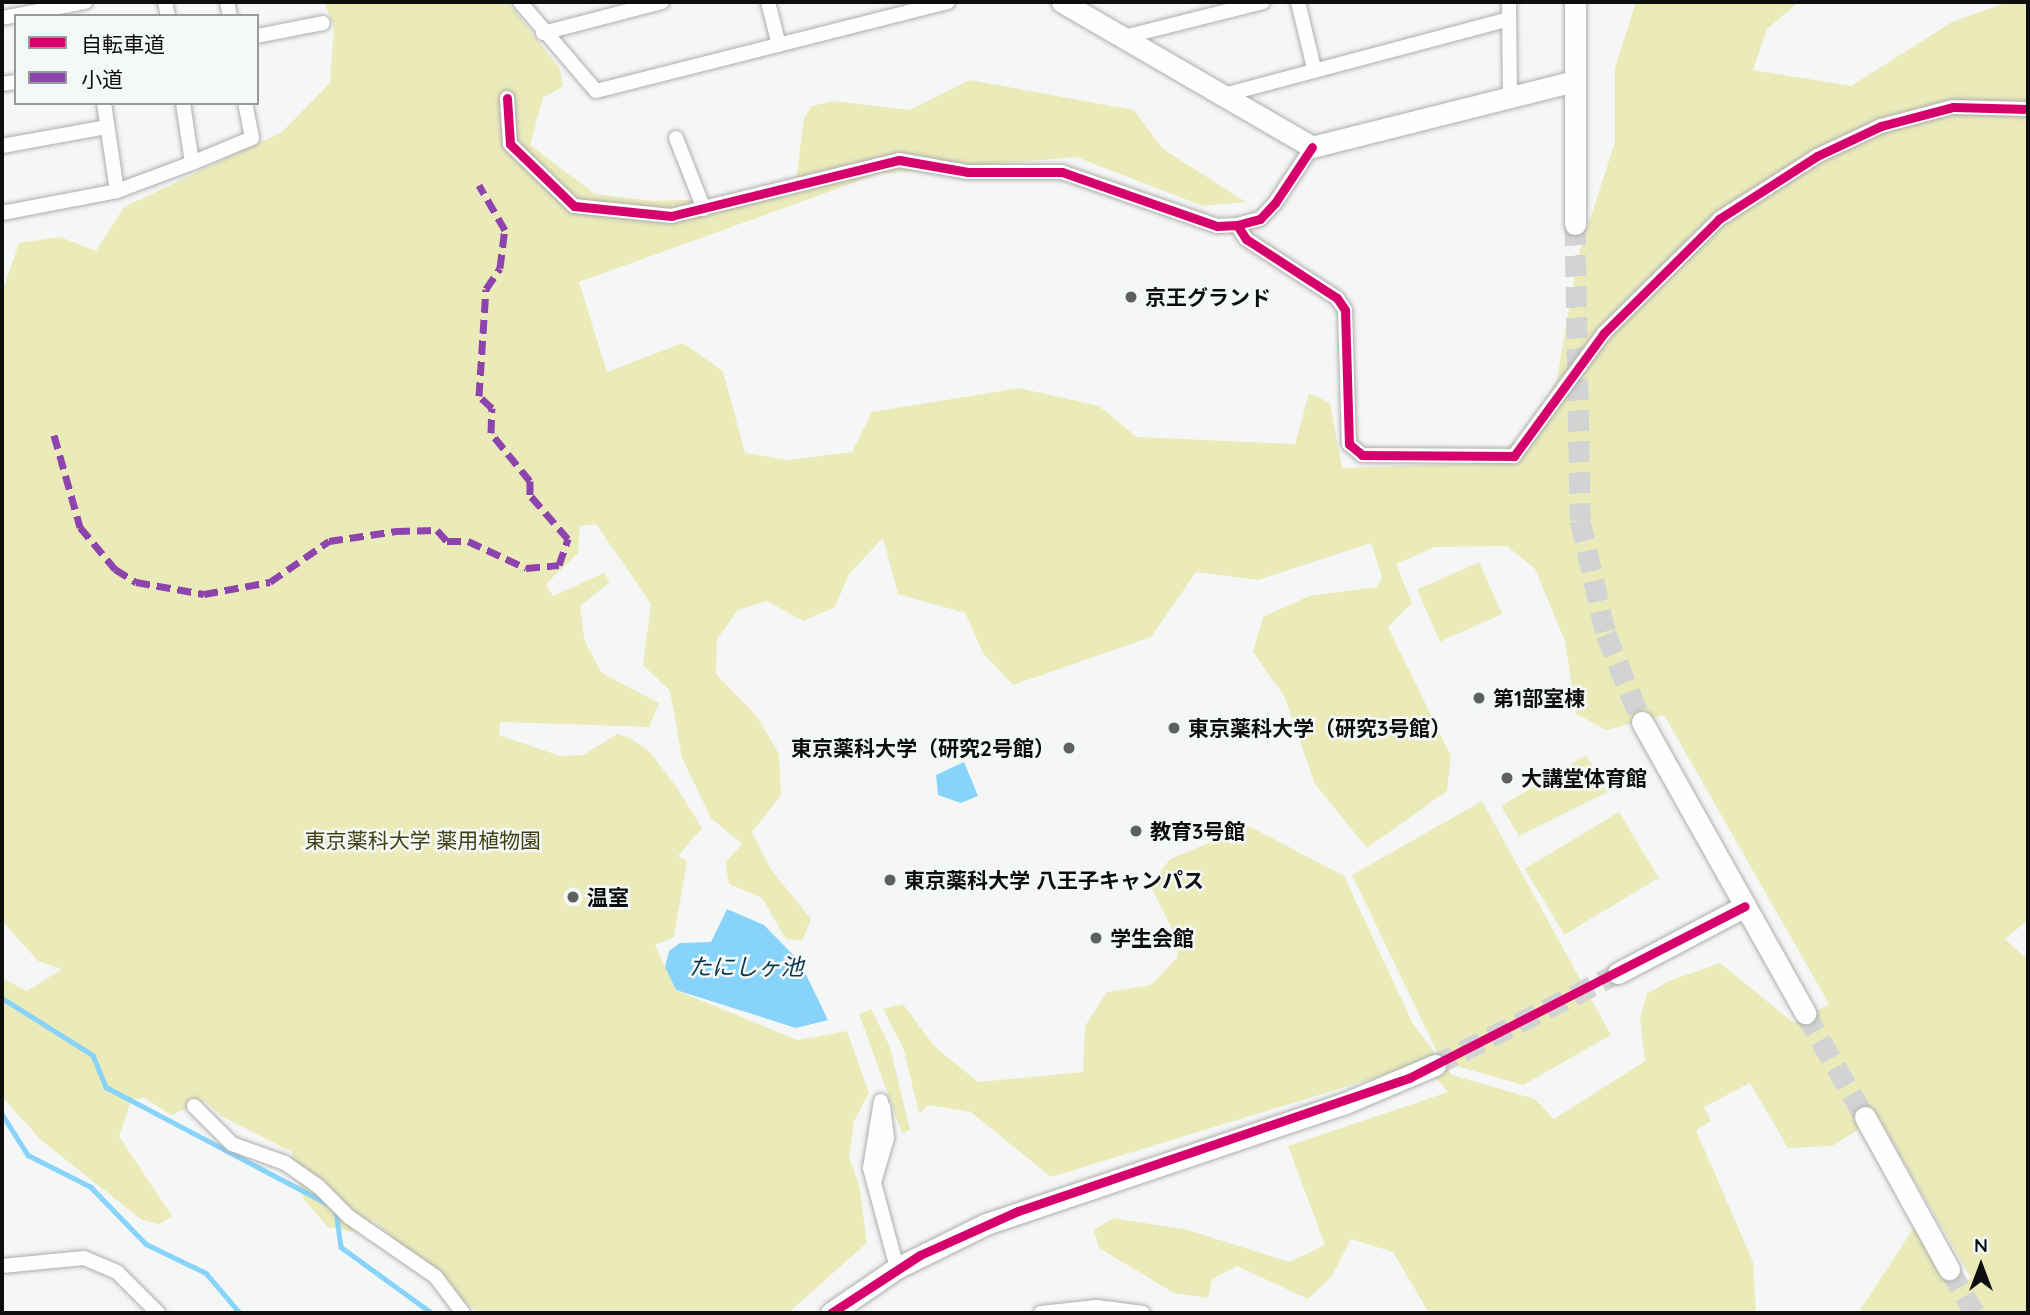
<!DOCTYPE html>
<meta charset="utf-8">
<style>
body{margin:0}
#map{position:relative;width:2030px;height:1315px;overflow:hidden;background:#f5f7f6;font-family:Quicksand,"Noto Sans JP",sans-serif}
div>[style]{position:absolute}
[style*='--x']{left:calc(var(--x)*1px);top:calc(var(--y)*1px);width:calc(var(--w)*1px);rotate:calc(var(--a)*1deg)}
.green>*{inset:0;background:#ebebba;transform-origin:0 0}
.water>*{inset:0;background:#88d3fa}
.stream>*{height:4.5px;margin:-2.25px;padding:0 2.25px;transform-origin:2.25px;border-radius:2.25px;background:#88d3fa}
.secondary-tunnel>*{height:21px;margin-top:-10.5px;transform-origin:0;background:repeating-linear-gradient(90deg,#d2d4d3 0 21px,transparent 0 31px)}
.roads{filter:drop-shadow(0 0 2px #acaead) drop-shadow(0 0 2px #acaead)}
.street>*{height:14px;margin:-7px;padding:0 7px;transform-origin:7px;border-radius:7px;background:#fefefe}
.secondary>*{height:21px;margin:-10.5px;padding:0 10.5px;transform-origin:10.5px;border-radius:10.5px;background:#fefefe}
.quiet>*{height:7px;margin-top:-3.5px;transform-origin:0;background:repeating-linear-gradient(90deg,#8e44ad 0 14px,transparent 0 21px)}
.cycleway>*{height:9px;margin:-4.5px;padding:0 4.5px;transform-origin:4.5px;border-radius:4.5px;background:#d6006c}
.dots>*{width:19px;height:19px;translate:-50% -50%;box-sizing:border-box;border:4px solid #f4f8f7;border-radius:50%}
span{translate:-50% -50%;white-space:nowrap;text-align:center;line-height:1.15;-webkit-text-stroke:5px #f4f8f7;paint-order:stroke}
.poi-label{font-size:21px;color:#0d0f0e;font-weight:700}
.left{translate:0 -50%;text-align:left}
.right{translate:-100% -50%;text-align:right}
.park-label{font-size:21px;color:#424116}
.water-label{font-size:23px;color:#08384f;font-style:italic}
.frame{position:absolute;inset:0;border:4px solid #0d0f0e;pointer-events:none}
.legend{position:absolute;left:14px;top:14px;width:245px;height:91px;box-sizing:border-box;background:#f4f8f7;border:2px solid #989b9a;margin:0;padding:9px 12px;list-style:none;font-size:21px;color:#0d0f0e}
.legend li{display:flex;align-items:center;gap:14px;height:35px}
.legend b{width:35px;border:2px solid #989b9a}
.north{position:absolute;left:1946px;top:1231px;width:70px;height:70px;-webkit-text-stroke:5px #f4f8f7;paint-order:stroke;rotate:0deg;font-size:19px;font-weight:700;line-height:28px;text-align:center;color:#0d0f0e}
.north::after{content:'';display:block;margin:auto;width:24px;height:32px;background:#0d0f0e;clip-path:polygon(50% 0,100% 100%,50% 72%,0 100%)}
</style>
<div id="map">
<div class="green">
<div style="clip-path:polygon(324px 2px,508px 2px,560px 69px,563px 86px,543px 98px,530px 145px,595px 194px,654px 201px,794px 196px,804px 118px,812px 106px,833px 101px,910px 110px,970px 80px,1134px 110px,1163px 149px,1246px 202px,1203px 206px,1076px 157px,878px 174px,579px 282px,607px 372px,683px 343px,723px 371px,745px 453px,788px 460px,852px 452px,872px 412px,1019px 388px,1099px 406px,1137px 437px,1295px 444px,1309px 393px,1330px 403px,1342px 468px,1484px 463px,1531px 430px,1557px 379px,1578px 256px,1615px 142px,1615px 68px,1636px 2px,1799px 2px,1767px 29px,1753px 70px,1851px 86px,1952px 22px,2008px 2px,2028px 2px,2028px 920px,2005px 939px,2028px 960px,2028px 1313px,1858px 1313px,1915px 1226px,1949px 1288px,1971px 1278px,1878px 1117px,1832px 1146px,1788px 1148px,1750px 1083px,1704px 1107px,1711px 1121px,1696px 1130px,1753px 1262px,1756px 1313px,1429px 1313px,1393px 1252px,1351px 1239px,1332px 1276px,1308px 1299px,1237px 1266px,1212px 1279px,1208px 1298px,1174px 1293px,1099px 1248px,1094px 1230px,1113px 1218px,1188px 1230px,1289px 1262px,1325px 1245px,1288px 1146px,1448px 1092px,1423px 1063px,1051px 1177px,971px 1112px,928px 1105px,919px 1114px,904px 1050px,883px 1009px,903px 1004px,935px 1047px,978px 1082px,1083px 1072px,1085px 1026px,1107px 992px,1151px 985px,1177px 958px,1178px 941px,1150px 885px,1170px 859px,1249px 826px,1344px 876px,1413px 1024px,1441px 1060px,1352px 875px,1482px 801px,1611px 1035px,1523px 1085px,1442px 1062px,1452px 1075px,1535px 1099px,1554px 1119px,1645px 1061px,1640px 1018px,1647px 994px,1669px 981px,1720px 963px,1794px 1023px,1829px 1004px,1664px 715px,1606px 730px,1576px 714px,1565px 641px,1535px 569px,1507px 546px,1435px 547px,1396px 564px,1412px 603px,1388px 627px,1451px 756px,1447px 791px,1367px 848px,1315px 784px,1284px 696px,1253px 652px,1263px 617px,1309px 596px,1377px 587px,1382px 577px,1371px 543px,1258px 580px,1196px 572px,1151px 637px,1013px 685px,983px 653px,965px 613px,898px 594px,883px 538px,849px 574px,835px 607px,803px 621px,767px 601px,738px 610px,717px 639px,716px 674px,756px 715px,779px 754px,781px 795px,752px 832px,770px 868px,811px 919px,802px 941px,786px 939px,762px 898px,729px 884px,725px 863px,742px 844px,711px 818px,682px 758px,670px 691px,643px 665px,651px 604px,596px 524px,580px 526px,578px 553px,546px 584px,553px 596px,604px 573px,610px 582px,580px 606px,585px 642px,602px 673px,659px 703px,649px 727px,500px 722px,499px 735px,560px 756px,583px 755px,617px 734px,628px 737px,648px 750px,675px 785px,702px 828px,678px 856px,687px 861px,674px 937px,655px 945px,676px 990px,797px 1040px,847px 1031px,869px 1093px,854px 1121px,849px 1157px,859px 1184px,867px 1243px,788px 1313px,478px 1313px,373px 1220px,353px 1232px,328px 1227px,303px 1198px,292px 1152px,221px 1116px,205px 1101px,171px 1115px,144px 1098px,132px 1099px,119px 1136px,172px 1216px,159px 1224px,142px 1220px,41px 1140px,2px 1097px,2px 978px,27px 991px,62px 969px,38px 961px,2px 921px,2px 293px,19px 243px,60px 237px,96px 251px,124px 207px,282px 132px,330px 83px,334px 27px)"></div>
<div style="left:1479px;top:562px;width:57px;height:68px;rotate:66deg"></div>
<div style="clip-path:polygon(1586px 755px,1608px 792px,1519px 836px,1501px 806px)"></div>
<div style="left:1619px;top:812px;width:77px;height:110px;rotate:59deg"></div>
<div style="clip-path:polygon(871px 1009px,890px 1047px,910px 1130px,902px 1133px,859px 1014px)"></div>
</div>
<div class="water">
<div style="clip-path:polygon(964px 762px,978px 796px,961px 803px,938px 795px,936px 775px)"></div>
<div style="clip-path:polygon(727px 909px,764px 925px,800px 962px,828px 1020px,796px 1028px,676px 990px,665px 967px,669px 951px,680px 943px,711px 942px)"></div>
</div>
<div class="stream">
<div style="--x:2;--y:998;--w:107;--a:32.1"></div>
<div style="--x:93;--y:1055;--w:35;--a:68"></div>
<div style="--x:106;--y:1087;--w:249;--a:27.8"></div>
<div style="--x:2;--y:1114;--w:49;--a:57.6"></div>
<div style="--x:28;--y:1155;--w:71;--a:26.9"></div>
<div style="--x:91;--y:1187;--w:79;--a:46"></div>
<div style="--x:146;--y:1244;--w:67;--a:25.8"></div>
<div style="--x:206;--y:1273;--w:52;--a:49.6"></div>
<div style="--x:336;--y:1211;--w:36;--a:82"></div>
<div style="--x:341;--y:1247;--w:112;--a:36"></div>
</div>
<div class="secondary-tunnel">
<div style="--x:1575;--y:224;--w:296;--a:89"></div>
<div style="--x:1580;--y:520;--w:117;--a:77.2"></div>
<div style="--x:1606;--y:634;--w:95;--a:67.8"></div>
<div style="--x:1805;--y:1013;--w:120;--a:60"></div>
<div style="--x:1435;--y:1065;--w:205;--a:-26.7"></div>
<div style="--x:1949;--y:1269;--w:51;--a:59.4"></div>
</div>
<div class="roads">
<div class="street">
<div style="--x:165;--y:2;--w:14;--a:78"></div>
<div style="--x:227;--y:2;--w:14;--a:78"></div>
<div style="--x:520;--y:2;--w:117;--a:49.5"></div>
<div style="--x:596;--y:91;--w:363;--a:-14.2"></div>
<div style="--x:768;--y:2;--w:44;--a:75.7"></div>
<div style="--x:1298;--y:2;--w:68;--a:76.4"></div>
<div style="--x:1509;--y:2;--w:96;--a:89.4"></div>
<div style="--x:2;--y:18;--w:85;--a:-10.9"></div>
<div style="--x:543;--y:33;--w:123;--a:-14.6"></div>
<div style="--x:257;--y:36;--w:67;--a:-11.1"></div>
<div style="--x:1124;--y:37;--w:143;--a:-14.1"></div>
<div style="--x:2;--y:84;--w:14;--a:-8"></div>
<div style="--x:1220;--y:96;--w:299;--a:-14.9"></div>
<div style="--x:507;--y:98;--w:46;--a:86.3"></div>
<div style="--x:510;--y:144;--w:89;--a:44.1"></div>
<div style="--x:574;--y:206;--w:98;--a:5.9"></div>
<div style="--x:671;--y:216;--w:235;--a:-13.8"></div>
<div style="--x:899;--y:160;--w:70;--a:9.9"></div>
<div style="--x:968;--y:172;--w:94;--a:0"></div>
<div style="--x:1062;--y:172;--w:164;--a:19.2"></div>
<div style="--x:1217;--y:226;--w:20;--a:-3"></div>
<div style="--x:1237;--y:225;--w:24;--a:-15"></div>
<div style="--x:1260;--y:219;--w:22;--a:-47"></div>
<div style="--x:1275;--y:203;--w:67;--a:-56.5"></div>
<div style="--x:676;--y:138;--w:76;--a:68.5"></div>
<div style="--x:2;--y:146;--w:107;--a:-10.3"></div>
<div style="--x:192;--y:163;--w:65;--a:-22.6"></div>
<div style="--x:252;--y:138;--w:36;--a:-101"></div>
<div style="--x:117;--y:191;--w:80;--a:-20.5"></div>
<div style="--x:192;--y:163;--w:61;--a:-98.5"></div>
<div style="--x:2;--y:213;--w:117;--a:-10.8"></div>
<div style="--x:117;--y:191;--w:89;--a:-98.4"></div>
<div style="--x:1237;--y:225;--w:17;--a:57"></div>
<div style="--x:1246;--y:239;--w:108;--a:33"></div>
<div style="--x:1337;--y:298;--w:14;--a:56"></div>
<div style="--x:1345;--y:310;--w:134;--a:88.3"></div>
<div style="--x:1349;--y:444;--w:17;--a:40"></div>
<div style="--x:1362;--y:455;--w:152;--a:0.4"></div>
<div style="--x:1514;--y:456;--w:152;--a:-53.8"></div>
<div style="--x:1604;--y:333;--w:162;--a:-44.7"></div>
<div style="--x:1719;--y:219;--w:117;--a:-32.7"></div>
<div style="--x:1817;--y:156;--w:71;--a:-25.1"></div>
<div style="--x:1881;--y:126;--w:74;--a:-14.8"></div>
<div style="--x:1953;--y:107;--w:75;--a:1.5"></div>
<div style="--x:881;--y:1101;--w:68;--a:99.3"></div>
<div style="--x:870;--y:1168;--w:104;--a:74.9"></div>
<div style="--x:194;--y:1106;--w:54;--a:45"></div>
<div style="--x:232;--y:1144;--w:56;--a:19.7"></div>
<div style="--x:285;--y:1163;--w:40;--a:34.9"></div>
<div style="--x:318;--y:1186;--w:44;--a:45"></div>
<div style="--x:349;--y:1217;--w:104;--a:34.5"></div>
<div style="--x:435;--y:1276;--w:46;--a:52.9"></div>
<div style="--x:875;--y:1179;--w:43;--a:-73.7"></div>
<div style="--x:887;--y:1138;--w:31;--a:-97"></div>
<div style="--x:2;--y:1266;--w:82;--a:-5.6"></div>
<div style="--x:84;--y:1258;--w:36;--a:23"></div>
<div style="--x:117;--y:1272;--w:58;--a:45"></div>
<div style="--x:1041;--y:1313;--w:56;--a:-6.1"></div>
<div style="--x:1097;--y:1307;--w:46;--a:7.4"></div>
</div>
<div class="secondary">
<div style="--x:1062;--y:2;--w:289;--a:30.1"></div>
<div style="--x:1312;--y:147;--w:271;--a:-14.1"></div>
<div style="--x:1575;--y:2;--w:222;--a:90"></div>
<div style="--x:1642;--y:722;--w:334;--a:60.7"></div>
<div style="--x:1618;--y:973;--w:144;--a:-27.8"></div>
<div style="--x:1865;--y:1117;--w:174;--a:61.1"></div>
<div style="--x:831;--y:1313;--w:80;--a:-34.3"></div>
<div style="--x:897;--y:1268;--w:99;--a:-26.3"></div>
<div style="--x:986;--y:1224;--w:377;--a:-18.6"></div>
<div style="--x:1343;--y:1104;--w:100;--a:-23"></div>
</div>
</div>
<div class="quiet">
<div style="--x:54;--y:435;--w:96;--a:74.2"></div>
<div style="--x:80;--y:527;--w:55;--a:50.2"></div>
<div style="--x:115;--y:569;--w:25;--a:32"></div>
<div style="--x:136;--y:582;--w:69;--a:10"></div>
<div style="--x:204;--y:594;--w:67;--a:-10.3"></div>
<div style="--x:270;--y:582;--w:72;--a:-34.8"></div>
<div style="--x:329;--y:541;--w:68;--a:-8.5"></div>
<div style="--x:396;--y:531;--w:41;--a:-1.4"></div>
<div style="--x:437;--y:530;--w:15;--a:48"></div>
<div style="--x:447;--y:541;--w:21;--a:0"></div>
<div style="--x:468;--y:541;--w:64;--a:25"></div>
<div style="--x:526;--y:568;--w:33;--a:-5"></div>
<div style="--x:559;--y:565;--w:28;--a:-71"></div>
<div style="--x:568;--y:539;--w:58;--a:-130.8"></div>
<div style="--x:530;--y:495;--w:14;--a:-90"></div>
<div style="--x:530;--y:481;--w:62;--a:-129.1"></div>
<div style="--x:491;--y:433;--w:25;--a:-88"></div>
<div style="--x:492;--y:408;--w:18;--a:-137"></div>
<div style="--x:479;--y:396;--w:107;--a:-86.3"></div>
<div style="--x:486;--y:289;--w:25;--a:-56"></div>
<div style="--x:500;--y:268;--w:38;--a:-83"></div>
<div style="--x:505;--y:230;--w:52;--a:-120"></div>
</div>
<div class="cycleway">
<div style="--x:507;--y:98;--w:46;--a:86.3"></div>
<div style="--x:510;--y:144;--w:89;--a:44.1"></div>
<div style="--x:574;--y:206;--w:98;--a:5.9"></div>
<div style="--x:671;--y:216;--w:235;--a:-13.8"></div>
<div style="--x:899;--y:160;--w:70;--a:9.9"></div>
<div style="--x:968;--y:172;--w:94;--a:0"></div>
<div style="--x:1062;--y:172;--w:164;--a:19.2"></div>
<div style="--x:1217;--y:226;--w:20;--a:-3"></div>
<div style="--x:1237;--y:225;--w:24;--a:-15"></div>
<div style="--x:1260;--y:219;--w:22;--a:-47"></div>
<div style="--x:1275;--y:203;--w:67;--a:-56.5"></div>
<div style="--x:1237;--y:225;--w:17;--a:57"></div>
<div style="--x:1246;--y:239;--w:108;--a:33"></div>
<div style="--x:1337;--y:298;--w:14;--a:56"></div>
<div style="--x:1345;--y:310;--w:134;--a:88.3"></div>
<div style="--x:1349;--y:444;--w:17;--a:40"></div>
<div style="--x:1362;--y:455;--w:152;--a:0.4"></div>
<div style="--x:1514;--y:456;--w:152;--a:-53.8"></div>
<div style="--x:1604;--y:333;--w:162;--a:-44.7"></div>
<div style="--x:1719;--y:219;--w:117;--a:-32.7"></div>
<div style="--x:1817;--y:156;--w:71;--a:-25.1"></div>
<div style="--x:1881;--y:126;--w:74;--a:-14.8"></div>
<div style="--x:1953;--y:107;--w:75;--a:1.5"></div>
<div style="--x:831;--y:1313;--w:106;--a:-33.1"></div>
<div style="--x:920;--y:1255;--w:107;--a:-24.2"></div>
<div style="--x:1018;--y:1211;--w:413;--a:-18.8"></div>
<div style="--x:1409;--y:1078;--w:377;--a:-27.1"></div>
</div>
<div class="dots">
<div style="left:1131px;top:297px;background:#5e605f"></div>
<div style="left:1479px;top:698px;background:#5e605f"></div>
<div style="left:1174px;top:728px;background:#5e605f"></div>
<div style="left:1069px;top:748px;background:#5e605f"></div>
<div style="left:1507px;top:778px;background:#5e605f"></div>
<div style="left:1136px;top:831px;background:#5e605f"></div>
<div style="left:890px;top:880px;background:#5e605f"></div>
<div style="left:573px;top:897px;background:#5e605f"></div>
<div style="left:1096px;top:938px;background:#5e605f"></div>
</div>
<div class="poi-label">
<span class="left" style="left:1145px;top:297px">京王グランド</span>
<span class="left" style="left:1493px;top:698px">第1部室棟</span>
<span class="left" style="left:1188px;top:728px">東京薬科大学（研究3号館）</span>
<span class="right" style="left:1055px;top:748px">東京薬科大学（研究2号館）</span>
<span class="left" style="left:1521px;top:778px">大講堂体育館</span>
<span class="left" style="left:1150px;top:831px">教育3号館</span>
<span class="left" style="left:904px;top:880px">東京薬科大学 八王子キャンパス</span>
<span class="left" style="left:587px;top:897px">温室</span>
<span class="left" style="left:1110px;top:938px">学生会館</span>
</div>
<div class="park-label">
<span style="left:423px;top:840px">東京薬科大学 薬用植物園</span>
</div>
<div class="water-label">
<span style="left:746px;top:967px">たにしヶ池</span>
</div>
<div class="frame"></div>
<ul class="legend">
<li><b style="height:9px;background:#d6006c"></b>自転車道</li>
<li><b style="height:9px;background:#8e44ad"></b>小道</li>
</ul>
<div class="north">N</div>
</div>
